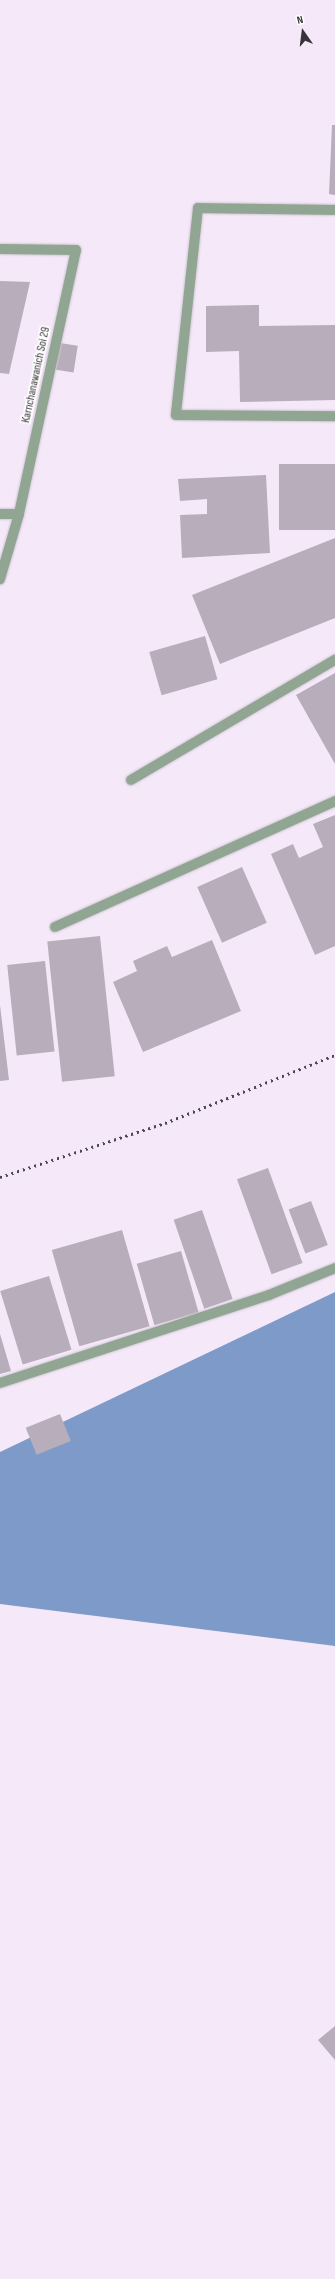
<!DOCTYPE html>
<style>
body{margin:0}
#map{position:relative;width:335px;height:2279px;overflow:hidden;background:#f5e9f9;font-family:"Sofia Sans Condensed",sans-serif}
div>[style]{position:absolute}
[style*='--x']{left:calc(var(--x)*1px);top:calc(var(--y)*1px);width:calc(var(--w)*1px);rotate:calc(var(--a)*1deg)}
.water>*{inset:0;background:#7e9ac8}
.building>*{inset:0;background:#b8adbb;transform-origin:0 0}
.roads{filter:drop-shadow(0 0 1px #cfc5d3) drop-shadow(0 0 1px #cfc5d3)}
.minor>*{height:10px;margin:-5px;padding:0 5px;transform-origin:5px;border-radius:5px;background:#91a593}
.rail>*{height:3px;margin-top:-1.5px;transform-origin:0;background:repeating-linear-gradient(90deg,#4d474f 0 2px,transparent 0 6px)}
span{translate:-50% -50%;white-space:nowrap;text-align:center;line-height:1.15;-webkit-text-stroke:3.5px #fff;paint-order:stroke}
.street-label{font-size:12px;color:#39343a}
.north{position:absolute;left:283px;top:12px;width:40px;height:40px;-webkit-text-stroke:3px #fff;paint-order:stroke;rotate:346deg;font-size:11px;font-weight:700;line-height:16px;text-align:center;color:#39343a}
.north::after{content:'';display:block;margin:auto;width:14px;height:18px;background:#39343a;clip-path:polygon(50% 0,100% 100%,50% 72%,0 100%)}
</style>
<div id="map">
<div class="water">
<div style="clip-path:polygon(335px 1292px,335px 1646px,0 1604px,0 1452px)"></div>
</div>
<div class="building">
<div style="clip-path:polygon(332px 125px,335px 125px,335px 195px,329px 194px)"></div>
<div style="clip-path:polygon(0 281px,30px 282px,9px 374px,0 373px)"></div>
<div style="clip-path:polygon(259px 305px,259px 326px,335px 325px,335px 400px,240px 402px,239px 351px,206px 352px,206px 306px)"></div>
<div style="left:60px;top:343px;width:18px;height:27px;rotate:9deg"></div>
<div style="left:335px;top:464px;width:66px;height:56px;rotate:90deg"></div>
<div style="clip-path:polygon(266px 475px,270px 553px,182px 558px,180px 515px,207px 514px,207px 499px,180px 501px,178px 479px)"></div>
<div style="clip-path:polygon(335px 538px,335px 618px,220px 664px,192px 595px)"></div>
<div style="left:205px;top:636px;width:45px;height:58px;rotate:74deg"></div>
<div style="clip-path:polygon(335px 673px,335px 764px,296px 695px)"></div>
<div style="clip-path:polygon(335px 815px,335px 946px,315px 955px,271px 854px,293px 844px,299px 858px,323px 847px,313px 824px)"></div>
<div style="left:242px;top:867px;width:61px;height:49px;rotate:66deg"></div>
<div style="left:100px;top:936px;width:141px;height:53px;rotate:84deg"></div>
<div style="clip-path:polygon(212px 940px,241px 1011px,143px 1052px,113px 982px,137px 971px,133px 961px,167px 946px,172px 957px)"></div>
<div style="left:45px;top:961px;width:91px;height:38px;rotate:84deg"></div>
<div style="clip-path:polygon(0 1005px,9px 1080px,0 1081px)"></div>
<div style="left:268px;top:1168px;width:101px;height:33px;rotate:70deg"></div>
<div style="left:311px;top:1201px;width:47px;height:24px;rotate:69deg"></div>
<div style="left:202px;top:1210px;width:94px;height:30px;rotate:71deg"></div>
<div style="left:122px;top:1230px;width:100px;height:73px;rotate:74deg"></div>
<div style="left:181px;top:1251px;width:64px;height:46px;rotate:74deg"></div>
<div style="left:49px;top:1276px;width:77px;height:51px;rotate:73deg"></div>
<div style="clip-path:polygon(0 1334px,11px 1371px,0 1374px)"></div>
<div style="left:60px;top:1414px;width:29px;height:37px;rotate:68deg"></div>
<div style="clip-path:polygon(335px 2026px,335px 2060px,318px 2040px)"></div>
</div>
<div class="roads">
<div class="minor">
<div style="--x:335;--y:210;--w:137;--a:-179.2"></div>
<div style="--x:198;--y:208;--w:208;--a:96.1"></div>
<div style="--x:176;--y:415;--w:159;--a:0.4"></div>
<div style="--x:0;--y:249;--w:76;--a:0.8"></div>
<div style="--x:76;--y:250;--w:270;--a:102.2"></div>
<div style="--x:19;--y:514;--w:68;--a:106.3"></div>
<div style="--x:0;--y:514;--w:19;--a:0"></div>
<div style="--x:131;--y:780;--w:237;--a:-30.5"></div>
<div style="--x:55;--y:927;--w:307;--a:-24.2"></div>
<div style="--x:0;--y:1383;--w:283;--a:-18.1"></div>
<div style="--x:269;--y:1295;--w:71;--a:-22.2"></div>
</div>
</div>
<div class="rail">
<div style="--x:0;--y:1177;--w:174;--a:-18.1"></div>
<div style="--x:165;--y:1123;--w:183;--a:-21.8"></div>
</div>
<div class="street-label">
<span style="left:36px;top:375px;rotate:-78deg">Karnchanawanich Soi 29</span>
</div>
<div class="north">N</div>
</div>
